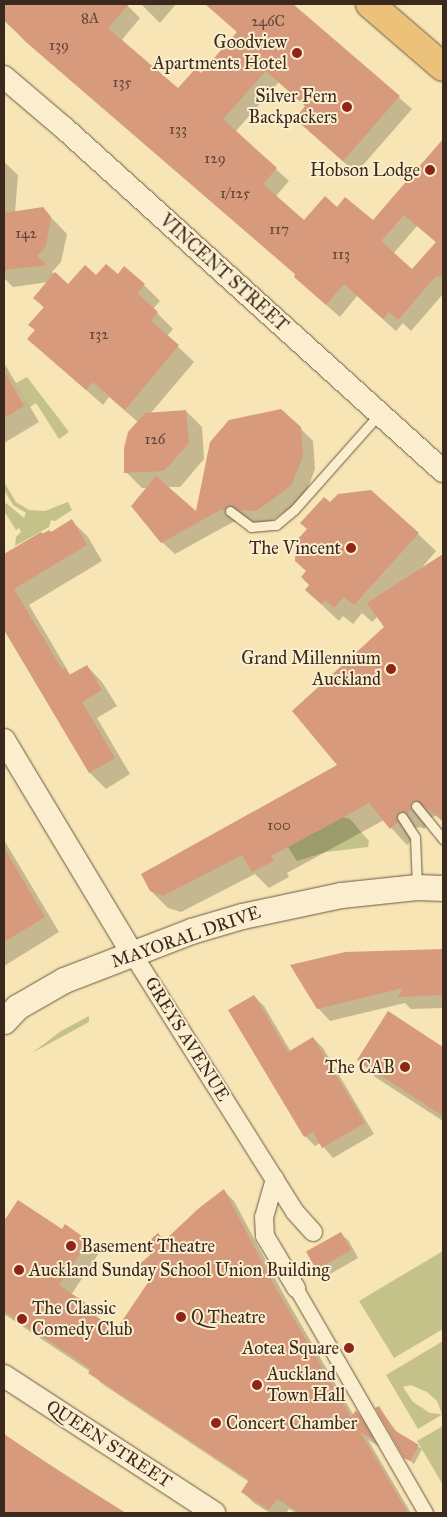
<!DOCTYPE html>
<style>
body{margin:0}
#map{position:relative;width:447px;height:1517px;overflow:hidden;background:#f7e5b5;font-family:"IM FELL Great Primer",serif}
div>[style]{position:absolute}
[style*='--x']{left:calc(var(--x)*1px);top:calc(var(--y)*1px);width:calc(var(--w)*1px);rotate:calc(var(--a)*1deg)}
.green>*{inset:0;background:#c4c288}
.shadow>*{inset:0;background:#0003}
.building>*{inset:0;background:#d79a7d;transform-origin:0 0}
.roads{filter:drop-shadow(0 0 1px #6a5844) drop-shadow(0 0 1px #6a5844)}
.service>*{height:9px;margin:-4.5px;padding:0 4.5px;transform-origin:4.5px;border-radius:4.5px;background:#faeecf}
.pedestrian>*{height:14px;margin:-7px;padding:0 7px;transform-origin:7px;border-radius:7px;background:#faeecf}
.minor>*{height:18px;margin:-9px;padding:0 9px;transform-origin:9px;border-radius:9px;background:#faeecf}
.tertiary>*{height:22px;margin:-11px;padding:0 11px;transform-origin:11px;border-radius:11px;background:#faeecf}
.secondary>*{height:25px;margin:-12.5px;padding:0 12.5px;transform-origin:12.5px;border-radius:12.5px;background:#faeecf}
.primary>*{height:28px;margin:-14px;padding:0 14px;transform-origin:14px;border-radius:14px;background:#ecc27a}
.dots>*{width:14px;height:14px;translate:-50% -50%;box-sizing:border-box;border:2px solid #faeecf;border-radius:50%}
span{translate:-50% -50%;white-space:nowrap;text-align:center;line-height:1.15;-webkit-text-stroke:4px #faeecf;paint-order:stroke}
.number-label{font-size:15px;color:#624536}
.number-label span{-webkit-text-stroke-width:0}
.poi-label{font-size:18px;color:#3b291e}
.right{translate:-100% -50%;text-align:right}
.left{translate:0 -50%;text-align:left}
.street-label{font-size:18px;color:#3b291e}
.frame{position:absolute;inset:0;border:5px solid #3b291e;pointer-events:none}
</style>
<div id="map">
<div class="green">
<div style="clip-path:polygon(27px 377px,69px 432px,59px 439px,36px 403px,30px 407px,16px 383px)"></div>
<div style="clip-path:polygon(4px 482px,16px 502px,29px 510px,45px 511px,68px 502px,72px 510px,55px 521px,51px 520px,49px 527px,15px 546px,16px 537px,21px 532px,19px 528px,16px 530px,4px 511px,4px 505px,6px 503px,24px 518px,26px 513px,13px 505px,4px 490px)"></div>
<div style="clip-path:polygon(343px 817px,350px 819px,369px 841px,368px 847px,326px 852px,297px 861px,288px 847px)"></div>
<div style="clip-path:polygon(89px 1016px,89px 1022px,32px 1053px,61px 1031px)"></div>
<div style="clip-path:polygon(443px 1251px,443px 1329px,394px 1358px,359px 1301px)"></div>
<div style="clip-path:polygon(evenodd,443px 1341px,443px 1414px,418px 1429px,386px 1375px,443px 1341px,411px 1385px,427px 1392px,437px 1401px,442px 1414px,430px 1413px,413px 1402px,403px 1387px,411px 1385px)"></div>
<div style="clip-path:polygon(443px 1426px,443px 1485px,417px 1441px)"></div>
</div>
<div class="shadow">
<div style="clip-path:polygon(evenodd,4px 4px,126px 4px,140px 18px,121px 41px,178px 90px,201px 74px,238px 33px,212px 8px,216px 4px,292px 4px,412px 109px,356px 173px,309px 131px,307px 107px,279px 82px,235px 132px,289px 181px,275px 197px,304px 222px,337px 208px,373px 222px,443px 141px,443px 294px,411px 331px,403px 323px,396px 331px,357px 296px,340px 317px,308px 289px,296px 275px,4px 21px,4px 4px,417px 226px,437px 243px,412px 271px,393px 254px,417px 226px)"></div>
<div style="clip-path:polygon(141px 4px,176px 4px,160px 23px)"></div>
<div style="clip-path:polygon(4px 162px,18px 175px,15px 213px,43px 209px,67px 234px,61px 262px,52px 272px,69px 286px,96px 276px,118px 276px,144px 285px,160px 301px,153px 309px,173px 329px,167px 336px,194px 362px,150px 414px,186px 411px,202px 427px,204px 459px,180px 487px,167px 487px,197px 513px,300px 428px,313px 441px,315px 469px,304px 498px,269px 523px,253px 522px,241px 517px,237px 522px,233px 522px,175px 554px,162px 542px,148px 488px,142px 488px,126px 472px,138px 422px,109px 397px,103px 405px,29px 339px,36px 331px,44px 308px,35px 298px,49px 282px,13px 287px,4px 278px)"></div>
<div style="clip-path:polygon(4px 363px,39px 422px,4px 443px)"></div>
<div style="clip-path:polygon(330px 504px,418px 534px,436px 551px,419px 571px,443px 555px,443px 822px,436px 816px,428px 818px,427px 826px,424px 829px,420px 827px,415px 828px,412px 834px,413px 839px,407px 845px,384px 820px,287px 873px,289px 877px,269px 888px,255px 874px,181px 912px,168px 908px,151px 891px,339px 766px,386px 627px,378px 616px,372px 622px,362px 613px,353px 624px,343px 616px,339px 621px,306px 590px,310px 585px,308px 572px)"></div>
<div style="clip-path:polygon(72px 521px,88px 537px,102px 561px,29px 605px,71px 676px,87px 666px,102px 682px,117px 706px,97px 718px,130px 774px,106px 789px,90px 773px,4px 627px,4px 556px,41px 533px,51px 533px)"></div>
<div style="clip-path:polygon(4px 840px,59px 932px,4px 966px)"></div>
<div style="clip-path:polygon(443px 950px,443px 1008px,411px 1009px,405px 1003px,330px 1021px,318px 1008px,346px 953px)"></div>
<div style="clip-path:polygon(254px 996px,264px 1006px,291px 1052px,313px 1038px,323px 1048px,374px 1134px,333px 1158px,320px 1143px,315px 1146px,305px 1136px)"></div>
<div style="clip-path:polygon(389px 1013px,443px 1048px,443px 1121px,375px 1077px,358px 1060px)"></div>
<div style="clip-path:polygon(223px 1190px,234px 1201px,284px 1295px,354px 1416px,357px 1412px,367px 1422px,382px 1448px,368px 1440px,411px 1513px,296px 1513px,289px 1509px,286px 1513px,270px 1513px,254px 1503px,243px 1492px,249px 1482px,101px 1383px,91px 1372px,4px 1314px,4px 1223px,18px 1202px,62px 1231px,88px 1242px,99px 1253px,71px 1295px,86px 1305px,97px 1316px,96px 1318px,117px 1332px,151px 1281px,152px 1255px,157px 1234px,165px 1242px)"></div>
<div style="clip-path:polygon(341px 1234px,349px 1241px,358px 1258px,325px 1277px,317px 1270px,308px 1253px)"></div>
<div style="clip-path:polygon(382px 1412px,400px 1436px,422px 1449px,414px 1464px,405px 1457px)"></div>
<div style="clip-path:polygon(4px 1435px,125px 1513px,4px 1513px)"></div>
</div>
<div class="building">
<div style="clip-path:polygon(evenodd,4px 4px,129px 4px,108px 28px,178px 88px,196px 68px,201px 73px,237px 32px,205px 4px,293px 4px,400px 96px,343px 161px,295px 119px,305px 106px,266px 71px,223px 119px,277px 168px,263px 184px,304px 220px,325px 196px,337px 207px,345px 197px,373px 220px,443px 139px,443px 277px,436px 276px,398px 320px,389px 312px,383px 319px,344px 284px,326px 305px,294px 277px,295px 274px,27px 43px,4px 20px,4px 4px,404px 215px,436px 242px,412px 269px,381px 241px,404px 215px)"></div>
<div style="clip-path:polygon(43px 207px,51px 217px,46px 246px,37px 256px,47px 265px,4px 270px,4px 213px)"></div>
<div style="clip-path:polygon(106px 264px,118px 274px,124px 266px,145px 284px,137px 293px,158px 312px,151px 321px,179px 345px,125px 410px,93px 382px,86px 390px,27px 339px,35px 330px,28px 325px,44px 307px,33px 298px,55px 272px,68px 284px,85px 265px,96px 275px)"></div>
<div style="clip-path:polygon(4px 371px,24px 406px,4px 418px)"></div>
<div style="clip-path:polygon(281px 409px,301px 427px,303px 456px,291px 486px,256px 511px,239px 510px,228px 505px,224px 510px,220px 510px,161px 543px,131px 506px,156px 476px,196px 511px,210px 442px,229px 420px)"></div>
<div style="clip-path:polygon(186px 410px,189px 443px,164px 471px,124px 473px,124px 448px,128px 432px,145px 413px)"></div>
<div style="clip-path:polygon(371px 490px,419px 533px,354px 605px,344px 597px,334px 608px,325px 600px,321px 604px,305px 590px,309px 585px,301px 577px,306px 571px,295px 561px,296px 541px,307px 529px,300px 523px,324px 497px,330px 502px,338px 494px)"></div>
<div style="clip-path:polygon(72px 519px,87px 545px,14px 589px,62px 669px,65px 668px,69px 675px,87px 665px,102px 690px,82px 702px,115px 758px,89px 773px,4px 630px,4px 554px,41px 532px,42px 534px,49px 530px,51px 532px)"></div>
<div style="clip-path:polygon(443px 554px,443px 820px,415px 800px,410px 803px,411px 810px,407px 813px,401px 811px,397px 814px,398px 822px,390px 829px,369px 803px,271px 856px,274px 861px,252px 872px,242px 855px,163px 896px,150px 891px,141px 874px,337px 765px,292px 711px,384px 627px,367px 603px)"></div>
<div style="clip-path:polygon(4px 848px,45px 917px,4px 942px)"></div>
<div style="clip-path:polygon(443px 949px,443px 995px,398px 997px,403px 988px,317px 1009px,290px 965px,345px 952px)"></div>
<div style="clip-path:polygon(254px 995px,288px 1052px,313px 1037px,365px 1123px,322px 1148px,313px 1132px,304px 1137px,228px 1010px)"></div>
<div style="clip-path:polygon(388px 1011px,443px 1047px,443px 1116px,357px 1060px)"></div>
<div style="clip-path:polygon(224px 1189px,273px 1283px,351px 1417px,356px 1410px,374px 1440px,360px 1432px,408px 1513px,300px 1513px,277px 1499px,269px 1510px,241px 1492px,249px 1480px,88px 1373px,91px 1369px,4px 1311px,4px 1221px,18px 1200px,62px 1229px,65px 1224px,89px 1241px,59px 1285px,87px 1304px,84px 1308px,116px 1330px,149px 1281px,136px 1267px,150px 1255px,143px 1246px,158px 1233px,164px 1241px,199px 1208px)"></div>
<div style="left:341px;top:1232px;width:21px;height:40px;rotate:61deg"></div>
<div style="clip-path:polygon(379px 1406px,394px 1430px,419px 1445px,410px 1461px,404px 1458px,375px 1408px)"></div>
<div style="clip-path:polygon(4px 1434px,66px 1476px,126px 1513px,4px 1513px)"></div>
</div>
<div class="roads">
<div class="service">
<div style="--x:230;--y:511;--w:26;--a:37"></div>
<div style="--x:251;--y:527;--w:25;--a:-5"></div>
<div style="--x:276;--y:525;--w:23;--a:-40"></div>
<div style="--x:294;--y:510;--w:130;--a:-48.4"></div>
<div style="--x:416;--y:806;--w:43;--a:50.7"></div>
<div style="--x:402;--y:817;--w:24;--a:57"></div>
<div style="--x:415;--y:837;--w:50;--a:87.7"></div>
</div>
<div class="pedestrian">
<div style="--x:296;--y:1288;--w:260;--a:60"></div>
</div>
<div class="minor">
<div style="--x:132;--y:953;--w:306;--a:57.8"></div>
<div style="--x:295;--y:1212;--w:27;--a:48"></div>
<div style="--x:275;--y:1179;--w:40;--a:106"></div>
<div style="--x:264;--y:1217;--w:19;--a:87"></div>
<div style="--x:265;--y:1236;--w:61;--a:59.2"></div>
</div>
<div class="tertiary">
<div style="--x:4;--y:77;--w:79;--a:40.4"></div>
<div style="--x:64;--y:128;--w:511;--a:42.15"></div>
<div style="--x:4;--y:740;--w:249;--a:59"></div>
<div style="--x:4;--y:1376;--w:251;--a:33.1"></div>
</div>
<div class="secondary">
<div style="--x:4;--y:1021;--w:19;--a:-47"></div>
<div style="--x:17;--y:1007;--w:54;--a:-29.9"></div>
<div style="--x:64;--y:980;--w:136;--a:-21.1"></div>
<div style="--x:191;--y:931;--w:53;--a:-16.4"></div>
<div style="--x:242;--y:916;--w:101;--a:-12"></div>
<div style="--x:341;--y:895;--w:76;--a:-6"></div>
<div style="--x:417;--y:887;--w:26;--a:2"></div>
</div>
<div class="primary">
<div style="--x:370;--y:4;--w:96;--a:40.8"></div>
</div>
</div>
<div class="dots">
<div style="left:297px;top:53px;background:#8f2418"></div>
<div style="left:347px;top:107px;background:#8f2418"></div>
<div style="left:430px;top:170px;background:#8f2418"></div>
<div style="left:351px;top:548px;background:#8f2418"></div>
<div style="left:391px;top:669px;background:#8f2418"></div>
<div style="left:405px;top:1067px;background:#8f2418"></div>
<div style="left:71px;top:1246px;background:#8f2418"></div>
<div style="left:19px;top:1270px;background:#8f2418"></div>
<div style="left:181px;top:1317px;background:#8f2418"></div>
<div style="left:22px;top:1319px;background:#8f2418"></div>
<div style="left:349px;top:1348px;background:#8f2418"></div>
<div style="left:257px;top:1385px;background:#8f2418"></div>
<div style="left:216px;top:1423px;background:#8f2418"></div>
</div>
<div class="number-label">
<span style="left:90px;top:19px">8A</span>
<span style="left:268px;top:22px">246C</span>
<span style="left:59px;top:46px">139</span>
<span style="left:122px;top:83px">135</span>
<span style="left:178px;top:130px">133</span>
<span style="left:215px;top:159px">129</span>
<span style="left:235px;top:194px">1/125</span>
<span style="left:279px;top:230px">117</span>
<span style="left:26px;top:234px">142</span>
<span style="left:341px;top:255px">113</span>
<span style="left:99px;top:335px">132</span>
<span style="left:155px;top:440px">126</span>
<span style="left:279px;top:826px">100</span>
</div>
<div class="poi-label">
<span class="right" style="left:287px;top:53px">Goodview<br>Apartments Hotel</span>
<span class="right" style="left:337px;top:107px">Silver Fern<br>Backpackers</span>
<span class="right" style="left:420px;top:170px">Hobson Lodge</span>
<span class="right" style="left:341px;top:548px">The Vincent</span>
<span class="right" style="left:381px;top:669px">Grand Millennium<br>Auckland</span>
<span class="right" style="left:395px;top:1067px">The CAB</span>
<span class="left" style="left:81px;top:1246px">Basement Theatre</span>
<span class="left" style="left:29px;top:1270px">Auckland Sunday School Union Building</span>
<span class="left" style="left:32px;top:1319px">The Classic<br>Comedy Club</span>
<span class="left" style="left:191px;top:1317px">Q Theatre</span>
<span class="right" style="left:339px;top:1348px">Aotea Square</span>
<span class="left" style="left:267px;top:1385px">Auckland<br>Town Hall</span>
<span class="left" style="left:226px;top:1423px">Concert Chamber</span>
</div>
<div class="street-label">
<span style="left:224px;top:273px;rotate:42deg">VINCENT STREET</span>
<span style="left:186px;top:937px;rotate:-19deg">MAYORAL DRIVE</span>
<span style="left:187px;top:1039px;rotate:58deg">GREYS AVENUE</span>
<span style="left:109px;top:1444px;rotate:33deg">QUEEN STREET</span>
</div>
<div class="frame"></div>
</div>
